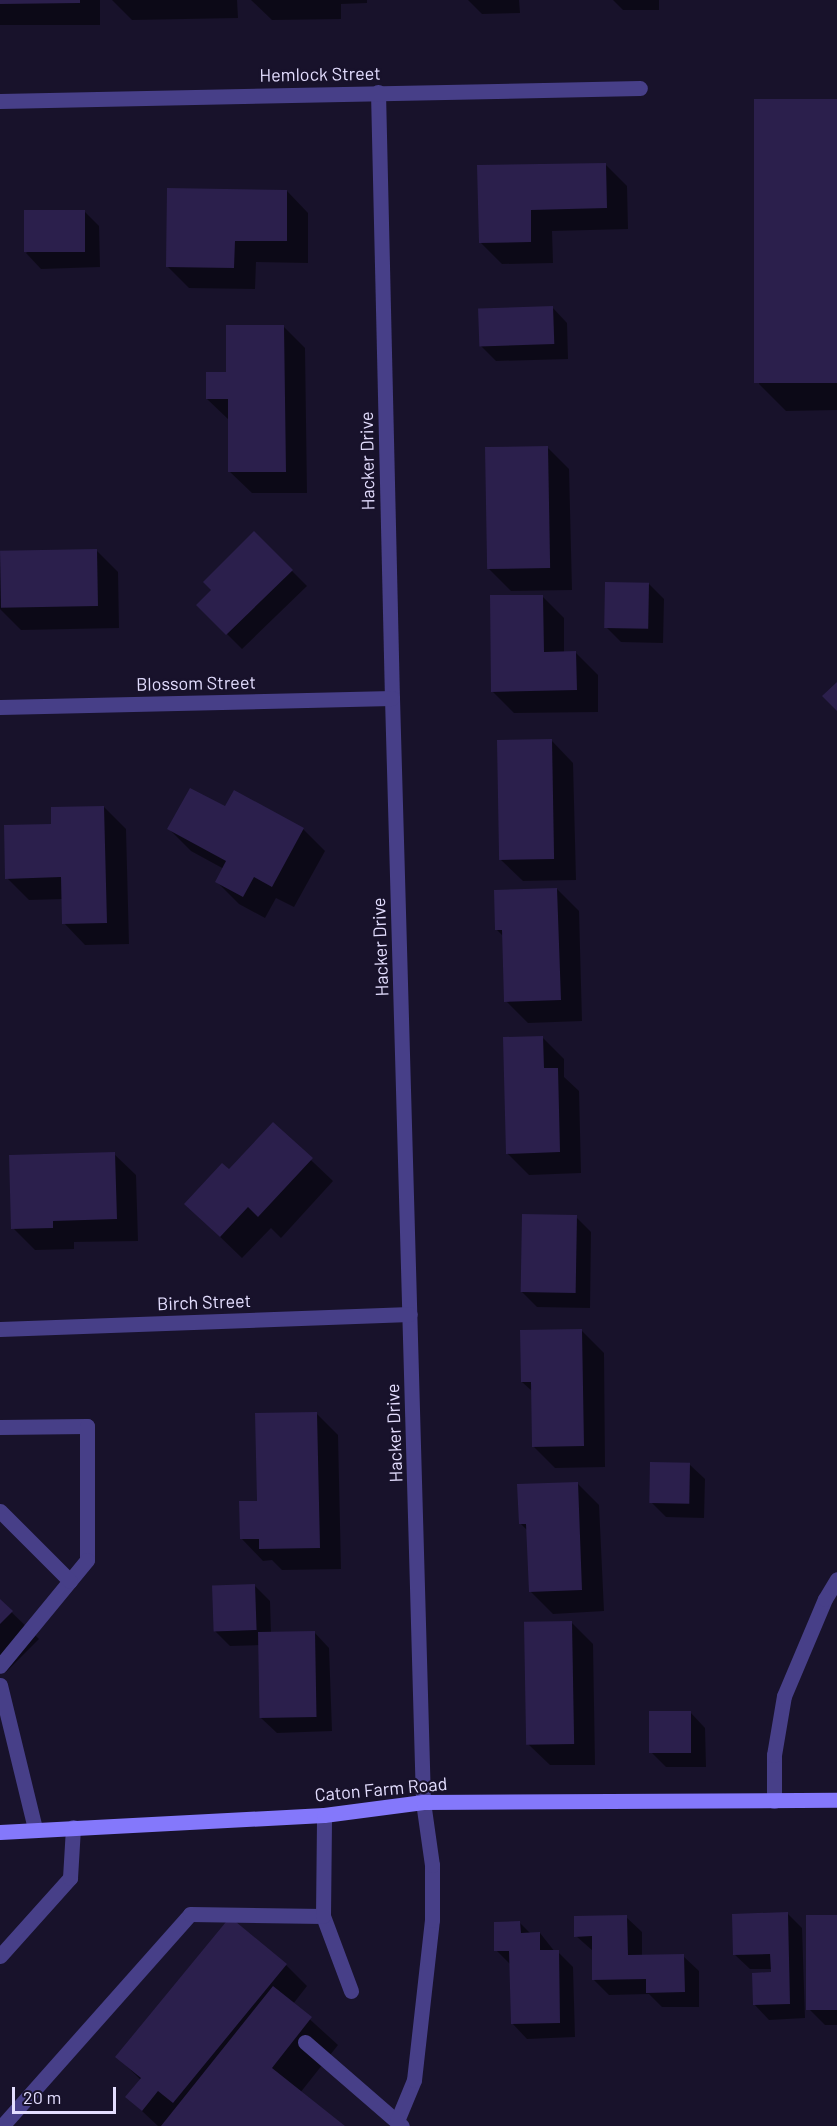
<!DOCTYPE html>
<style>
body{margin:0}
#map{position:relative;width:837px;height:2126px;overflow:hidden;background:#18122b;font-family:Barlow,sans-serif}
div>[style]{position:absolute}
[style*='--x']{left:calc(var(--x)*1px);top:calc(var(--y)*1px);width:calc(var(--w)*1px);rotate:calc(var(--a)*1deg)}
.shadow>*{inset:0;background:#0007;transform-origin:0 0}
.building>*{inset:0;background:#2b1f4c;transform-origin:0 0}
.lane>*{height:15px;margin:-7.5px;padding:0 7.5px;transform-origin:7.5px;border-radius:7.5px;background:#473f88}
.street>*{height:15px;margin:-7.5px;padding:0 7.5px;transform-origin:7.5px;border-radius:7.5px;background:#473f88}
.secondary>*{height:15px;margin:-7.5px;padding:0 7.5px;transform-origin:7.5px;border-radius:7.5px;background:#8478fb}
span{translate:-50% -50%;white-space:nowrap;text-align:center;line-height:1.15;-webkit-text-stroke:4.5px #18122b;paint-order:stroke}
.street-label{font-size:18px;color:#e3ddfe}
.scale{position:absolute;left:12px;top:2087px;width:104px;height:27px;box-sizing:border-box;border:3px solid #e3ddfe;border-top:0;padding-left:8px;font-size:18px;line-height:21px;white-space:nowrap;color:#e3ddfe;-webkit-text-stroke:4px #18122b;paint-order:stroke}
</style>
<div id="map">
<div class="shadow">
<div style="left:0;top:0;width:100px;height:25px"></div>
<div style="clip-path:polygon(112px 0,237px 0,238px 18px,132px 20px)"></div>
<div style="clip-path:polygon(251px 0,367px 0,367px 3px,341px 4px,341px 19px,272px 20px)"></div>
<div style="clip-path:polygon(468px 0,519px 0,520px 13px,482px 14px)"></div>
<div style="clip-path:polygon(613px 0,659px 0,659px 10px,623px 10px)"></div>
<div style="clip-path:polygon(837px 100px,837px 410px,786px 411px,759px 384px)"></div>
<div style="clip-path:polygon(605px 164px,627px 186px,628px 229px,552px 231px,553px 263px,502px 264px,481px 243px,479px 167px)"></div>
<div style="clip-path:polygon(287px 191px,308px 213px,308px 263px,256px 262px,255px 289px,189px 288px,167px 266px)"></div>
<div style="clip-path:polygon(84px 211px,99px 226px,100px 267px,41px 269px,26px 253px)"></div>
<div style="clip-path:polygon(552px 307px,567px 323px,568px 359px,496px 361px,481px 346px)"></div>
<div style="clip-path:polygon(283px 326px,305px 348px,307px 493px,252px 493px,230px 472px,229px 420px,207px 399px,228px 374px)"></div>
<div style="clip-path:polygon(547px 447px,569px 469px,572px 590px,511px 591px,489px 569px)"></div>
<div style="clip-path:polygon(254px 533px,307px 586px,242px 649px,198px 605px,213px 590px)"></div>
<div style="clip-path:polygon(96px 550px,118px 572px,119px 628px,21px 630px,0 609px,0 553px)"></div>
<div style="clip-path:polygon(649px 584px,664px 599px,663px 643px,621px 642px,606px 627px)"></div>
<div style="clip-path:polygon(542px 596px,564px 618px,564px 653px,576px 653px,598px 675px,598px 712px,514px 713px,492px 691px)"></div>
<div style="clip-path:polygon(552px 741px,573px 763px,576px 880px,523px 881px,501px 860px)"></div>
<div style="clip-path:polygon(104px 807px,126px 829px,129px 944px,85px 945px,64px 923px,63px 899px,29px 900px,7px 878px,53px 825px)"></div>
<div style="clip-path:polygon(226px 808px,303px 829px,325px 851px,294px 907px,276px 898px,265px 918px,239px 904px,217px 882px,224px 869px,191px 851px,169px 829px)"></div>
<div style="clip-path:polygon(557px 889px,579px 911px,582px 1021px,528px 1023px,506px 1001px,504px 937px,497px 930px)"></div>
<div style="clip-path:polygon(542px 1037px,564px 1059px,564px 1077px,579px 1091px,581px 1173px,529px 1175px,507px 1153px)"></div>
<div style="clip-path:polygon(273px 1124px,333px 1181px,281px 1238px,271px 1228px,242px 1258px,186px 1204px,229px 1171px)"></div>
<div style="clip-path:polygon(114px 1154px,136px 1175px,138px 1241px,74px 1242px,74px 1249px,35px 1250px,13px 1228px)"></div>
<div style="clip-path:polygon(576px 1217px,591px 1232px,590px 1308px,537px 1307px,522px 1292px)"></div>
<div style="clip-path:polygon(582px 1331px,604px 1353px,605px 1467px,555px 1468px,533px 1446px,533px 1392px,522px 1382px)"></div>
<div style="clip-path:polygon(316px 1413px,338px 1435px,341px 1569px,282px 1570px,272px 1560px,263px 1561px,242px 1539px,258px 1502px)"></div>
<div style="clip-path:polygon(689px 1464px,705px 1479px,704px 1518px,666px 1517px,651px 1502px)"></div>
<div style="clip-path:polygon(577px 1483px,599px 1505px,604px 1611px,553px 1614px,531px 1592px,528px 1531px,520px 1523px)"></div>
<div style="clip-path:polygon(255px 1586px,270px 1601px,271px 1633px,314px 1632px,329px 1648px,332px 1731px,277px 1733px,261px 1718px,260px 1645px,230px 1646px,215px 1631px)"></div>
<div style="clip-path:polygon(0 1601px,39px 1639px,6px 1672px,0 1666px)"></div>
<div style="clip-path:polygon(571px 1622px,593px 1644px,595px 1765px,550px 1765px,528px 1744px)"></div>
<div style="clip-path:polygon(690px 1712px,705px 1728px,706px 1767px,666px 1767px,651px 1752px)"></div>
<div style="clip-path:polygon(787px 1913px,802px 1928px,805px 2018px,769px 2020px,754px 2004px,772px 1974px,772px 1969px,750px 1969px,734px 1954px)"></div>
<div style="clip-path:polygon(837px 1916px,837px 2025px,825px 2025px,810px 2010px)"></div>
<div style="clip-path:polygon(626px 1917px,642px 1932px,642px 1956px,683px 1956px,699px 1971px,699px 2007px,662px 2007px,649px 1994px,609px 1995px,594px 1980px,593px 1951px,576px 1936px)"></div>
<div style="clip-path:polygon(520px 1923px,531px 1934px,540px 1933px,555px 1952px,558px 1952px,573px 1967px,575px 2037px,527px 2039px,512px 2023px,511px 1965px,496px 1950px)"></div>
<div style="clip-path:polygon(286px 1965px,307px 1986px,293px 2004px,338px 2045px,300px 2093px,342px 2126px,158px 2126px,127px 2097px,141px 2080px,117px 2057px)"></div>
</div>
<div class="building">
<div style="clip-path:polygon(0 0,80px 0,80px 3px,0 4px)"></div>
<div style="left:837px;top:99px;width:284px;height:83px;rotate:90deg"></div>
<div style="clip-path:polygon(606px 163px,607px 208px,531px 210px,531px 242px,479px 243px,477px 165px)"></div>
<div style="clip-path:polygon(167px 188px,287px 190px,287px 241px,235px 241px,234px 268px,166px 267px)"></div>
<div style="left:85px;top:210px;width:42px;height:61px;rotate:90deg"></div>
<div style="left:553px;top:306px;width:38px;height:75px;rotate:88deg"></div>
<div style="clip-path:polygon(226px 325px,284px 325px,286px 472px,228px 472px,228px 399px,206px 399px,206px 372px,226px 372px)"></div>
<div style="left:548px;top:446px;width:122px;height:63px;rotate:89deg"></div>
<div style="clip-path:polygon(254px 531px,293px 570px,226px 635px,196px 605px,211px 590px,203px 582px)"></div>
<div style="left:97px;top:549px;width:57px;height:97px;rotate:89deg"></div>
<div style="left:605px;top:582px;width:44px;height:46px;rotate:1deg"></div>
<div style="clip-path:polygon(490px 595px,543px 595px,544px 652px,576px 651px,577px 690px,491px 692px)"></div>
<div style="clip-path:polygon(837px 682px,837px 711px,822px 696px)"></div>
<div style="left:552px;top:739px;width:120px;height:55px;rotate:89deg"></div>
<div style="clip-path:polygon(190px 788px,225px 806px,234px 790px,304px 828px,272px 887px,254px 877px,243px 897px,215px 882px,226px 861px,167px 829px)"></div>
<div style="clip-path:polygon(104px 806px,107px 923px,62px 924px,61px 877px,5px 879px,4px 825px,51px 824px,51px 807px)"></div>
<div style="clip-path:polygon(557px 888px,561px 1000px,504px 1002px,502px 930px,495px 930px,494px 890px)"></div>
<div style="clip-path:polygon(543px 1036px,544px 1068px,558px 1068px,560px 1152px,506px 1154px,503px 1037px)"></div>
<div style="clip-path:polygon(273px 1122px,313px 1158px,258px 1217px,248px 1207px,220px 1237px,184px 1204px,222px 1163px,229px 1169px)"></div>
<div style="clip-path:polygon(115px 1152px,117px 1219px,53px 1221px,53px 1228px,11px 1229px,9px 1155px)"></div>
<div style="left:522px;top:1214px;width:55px;height:78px;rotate:1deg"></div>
<div style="clip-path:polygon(582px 1329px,584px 1446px,532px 1447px,531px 1382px,521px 1382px,520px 1330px)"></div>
<div style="clip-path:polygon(317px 1412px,320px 1548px,259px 1549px,259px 1539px,240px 1539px,239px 1501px,257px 1501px,255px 1413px)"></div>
<div style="left:650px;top:1462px;width:40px;height:41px;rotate:1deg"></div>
<div style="clip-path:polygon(578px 1482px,582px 1590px,529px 1592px,526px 1524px,519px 1524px,517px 1484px)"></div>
<div style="left:255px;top:1584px;width:46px;height:43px;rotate:88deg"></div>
<div style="clip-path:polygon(0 1599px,13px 1611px,0 1624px)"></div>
<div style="left:572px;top:1621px;width:123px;height:48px;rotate:89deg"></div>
<div style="left:315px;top:1631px;width:86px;height:57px;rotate:89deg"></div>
<div style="left:649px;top:1711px;width:42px;height:42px"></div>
<div style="clip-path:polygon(788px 1912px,790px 2004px,753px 2005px,752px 1973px,771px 1972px,770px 1954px,733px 1955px,732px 1914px)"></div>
<div style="clip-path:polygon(627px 1915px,628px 1955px,684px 1954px,685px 1992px,646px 1993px,646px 1979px,592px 1980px,592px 1936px,574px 1937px,574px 1916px)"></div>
<div style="left:806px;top:1915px;width:31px;height:95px"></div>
<div style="clip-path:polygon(230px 1917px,287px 1964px,173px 2103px,158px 2091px,142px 2111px,125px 2097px,141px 2078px,115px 2057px)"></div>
<div style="clip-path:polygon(520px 1921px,521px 1933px,540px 1932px,540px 1950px,559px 1950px,560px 2023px,511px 2024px,509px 1951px,494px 1951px,494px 1922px)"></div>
<div style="clip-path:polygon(273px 1986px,312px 2017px,272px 2068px,345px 2126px,161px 2126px)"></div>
</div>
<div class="lane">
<div style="--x:0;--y:1427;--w:87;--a:-0.7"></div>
<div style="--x:87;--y:1426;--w:134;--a:90"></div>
<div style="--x:87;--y:1560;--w:137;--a:129.4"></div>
<div style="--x:0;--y:1511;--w:99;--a:45"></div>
<div style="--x:0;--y:1685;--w:148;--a:76.3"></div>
<div style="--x:774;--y:1801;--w:46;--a:-90"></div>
<div style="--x:774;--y:1755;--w:60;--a:-80.4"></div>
<div style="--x:784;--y:1696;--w:105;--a:-67.1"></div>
<div style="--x:825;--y:1599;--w:23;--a:-59"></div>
<div style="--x:323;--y:1916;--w:80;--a:69.5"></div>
<div style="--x:0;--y:1956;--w:105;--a:-48.1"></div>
<div style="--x:70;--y:1878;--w:51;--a:-86.6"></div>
<div style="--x:305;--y:2042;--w:128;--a:40.9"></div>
<div style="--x:397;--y:2121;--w:44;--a:-67.5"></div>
<div style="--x:414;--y:2080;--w:161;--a:-83.6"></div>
<div style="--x:432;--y:1920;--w:55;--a:-90"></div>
<div style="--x:432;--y:1865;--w:64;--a:-98.1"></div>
<div style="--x:2;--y:2126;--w:283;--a:-48.4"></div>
<div style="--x:190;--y:1914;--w:133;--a:0.9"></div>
<div style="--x:323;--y:1916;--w:101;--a:-89.4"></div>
</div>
<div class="street">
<div style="--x:378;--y:92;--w:606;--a:88.68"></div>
<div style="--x:392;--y:698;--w:1104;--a:88.39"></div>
<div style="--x:0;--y:101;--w:640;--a:-1.16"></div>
<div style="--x:0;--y:707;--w:392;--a:-1.3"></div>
<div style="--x:0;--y:1329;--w:410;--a:-2.1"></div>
</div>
<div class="secondary">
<div style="--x:0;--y:1832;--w:324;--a:-3"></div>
<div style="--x:324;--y:1815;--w:100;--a:-7.5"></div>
<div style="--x:423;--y:1802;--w:414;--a:-0.3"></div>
</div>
<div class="street-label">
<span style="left:320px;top:74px;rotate:-1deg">Hemlock Street</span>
<span style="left:367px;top:461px;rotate:-91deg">Hacker Drive</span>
<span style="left:196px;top:683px;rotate:-1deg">Blossom Street</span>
<span style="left:380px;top:947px;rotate:-92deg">Hacker Drive</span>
<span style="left:204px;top:1302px;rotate:-2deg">Birch Street</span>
<span style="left:394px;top:1433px;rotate:-92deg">Hacker Drive</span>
<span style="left:381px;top:1789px;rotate:-5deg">Caton Farm Road</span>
</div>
<div class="scale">20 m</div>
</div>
